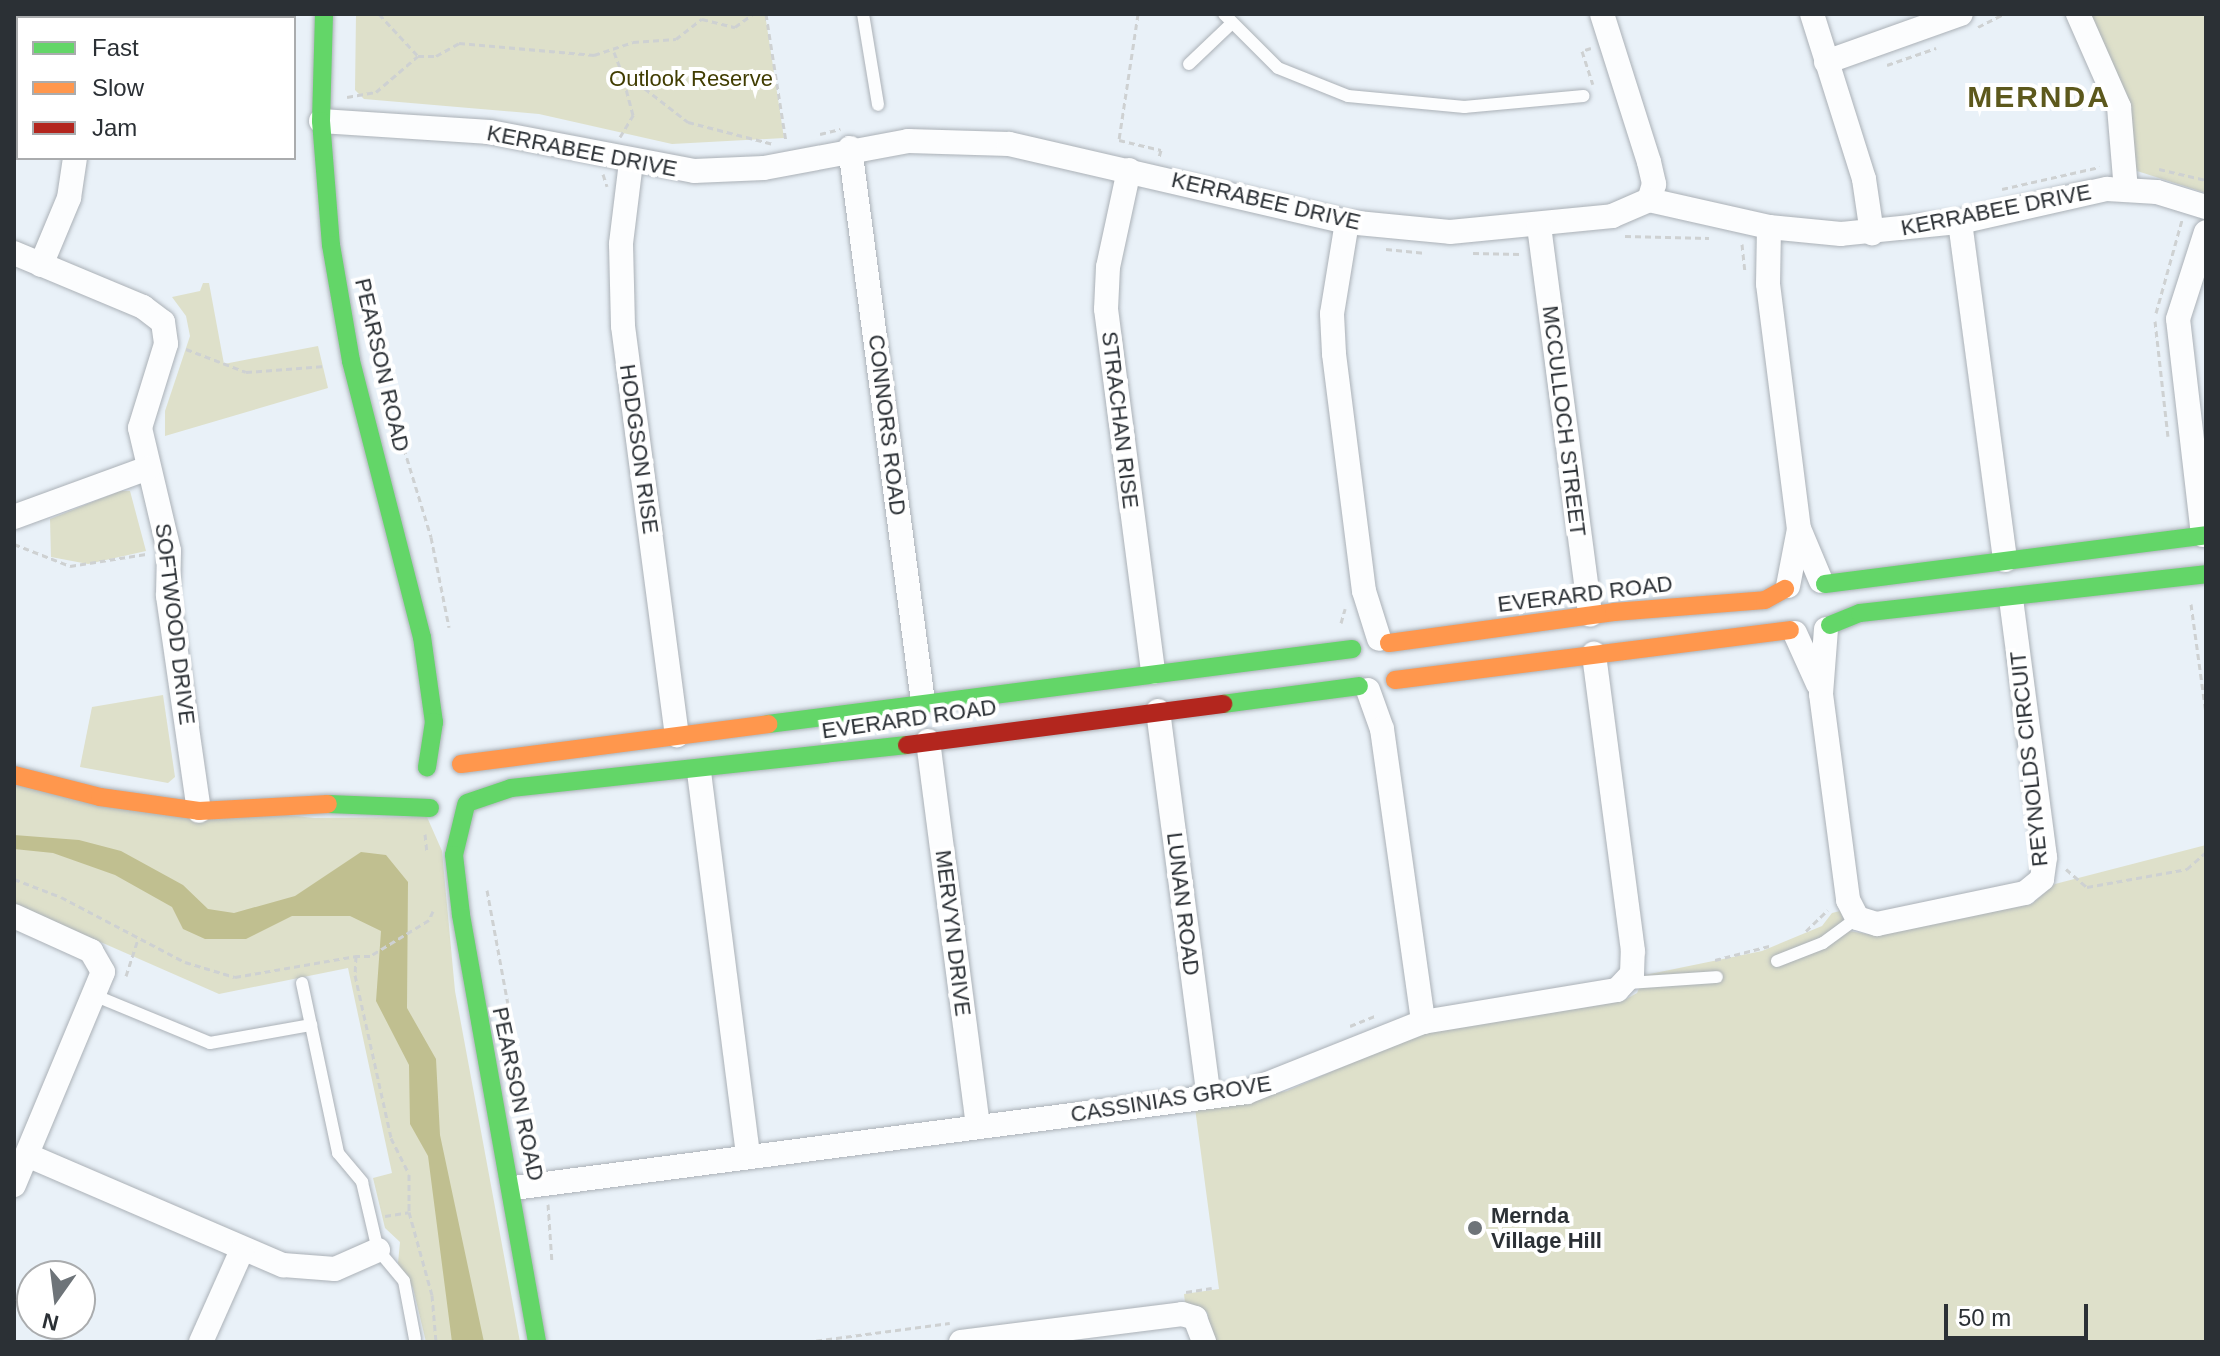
<!DOCTYPE html>
<style>
body{margin:0}
#map{position:relative;width:2220px;height:1356px;overflow:hidden;background:#e9f1f8;font-family:Helvetica,sans-serif}
div>[style]{position:absolute}
[style*='--x']{left:calc(var(--x)*1px);top:calc(var(--y)*1px);width:calc(var(--w)*1px);rotate:calc(var(--a)*1deg)}
.green>*{inset:0;background:#dee0ca}
.water>*{inset:0;background:#c0bf90}
.path>*{height:3px;margin-top:-1.5px;transform-origin:0;background:repeating-linear-gradient(90deg,#ced1d2 0 6px,transparent 0 10px)}
.roads{filter:drop-shadow(0 0 2px #abb1b7) drop-shadow(0 0 2px #abb1b7)}
.lane>*{height:12px;margin:-6px;padding:0 6px;transform-origin:6px;border-radius:6px;background:#fcfdfe}
.street>*{height:24px;margin:-12px;padding:0 12px;transform-origin:12px;border-radius:12px;background:#fcfdfe}
.fast>*{height:18px;margin:-9px;padding:0 9px;transform-origin:9px;border-radius:9px;background:#63d668}
.slow>*{height:18px;margin:-9px;padding:0 9px;transform-origin:9px;border-radius:9px;background:#ff974d}
.jam>*{height:18px;margin:-9px;padding:0 9px;transform-origin:9px;border-radius:9px;background:#b3261e}
.dots>*{width:22px;height:22px;translate:-50% -50%;box-sizing:border-box;border:4px solid #fff;border-radius:50%}
span{translate:-50% -50%;white-space:nowrap;text-align:center;line-height:1.15;-webkit-text-stroke:8px #fff;paint-order:stroke}
.park-label{font-size:22px;color:#413d02}
.street-label{font-size:22px;color:#2b3035}
.poi-label{font-size:22px;color:#2b3035;font-weight:700}
.left{translate:0 -50%;text-align:left}
.district-label{font-size:30px;color:#5c581c;font-weight:700;letter-spacing:2px}
.frame{position:absolute;inset:0;border:16px solid #2b3035;pointer-events:none}
.legend{position:absolute;left:16px;top:16px;width:280px;height:144px;box-sizing:border-box;background:#fff;border:2px solid #aaacae;margin:0;padding:10px 14px;list-style:none;font-size:24px;color:#2b3035}
.legend li{display:flex;align-items:center;gap:16px;height:40px}
.legend b{width:40px;border:2px solid #aaacae}
.north{position:absolute;left:16px;top:1260px;width:80px;height:80px;box-sizing:border-box;background:#fff;border:2px solid #aaacae;border-radius:50%;rotate:194deg;font-size:22px;font-weight:700;line-height:32px;text-align:center;color:#2b3035}
.north::after{content:'';display:block;margin:auto;width:28px;height:36px;background:#6e7479;clip-path:polygon(50% 0,100% 100%,50% 72%,0 100%)}
.scale{position:absolute;left:1944px;top:1304px;width:144px;height:36px;box-sizing:border-box;border:4px solid #2b3035;border-top:0;padding-left:10px;font-size:24px;line-height:28px;white-space:nowrap;color:#2b3035;-webkit-text-stroke:6px #fff;paint-order:stroke}
</style>
<div id="map">
<div class="green">
<div style="clip-path:polygon(356px 14px,765px 14px,784px 138px,672px 144px,539px 114px,364px 99px,355px 90px)"></div>
<div style="clip-path:polygon(2087px 14px,2206px 14px,2206px 193px,2137px 171px)"></div>
<div style="clip-path:polygon(203px 283px,209px 283px,224px 364px,318px 346px,328px 388px,165px 436px,165px 411px,190px 336px,186px 316px,172px 297px,200px 291px)"></div>
<div style="clip-path:polygon(120px 491px,130px 491px,146px 551px,88px 564px,51px 557px,50px 519px)"></div>
<div style="clip-path:polygon(163px 695px,175px 777px,168px 783px,80px 767px,92px 707px)"></div>
<div style="clip-path:polygon(14px 785px,314px 818px,427px 817px,442px 851px,455px 991px,520px 1342px,426px 1342px,413px 1288px,398px 1263px,400px 1242px,385px 1228px,373px 1178px,392px 1173px,348px 968px,219px 994px,14px 904px)"></div>
<div style="clip-path:polygon(2206px 845px,2206px 1342px,1213px 1342px,1207px 1312px,1185px 1303px,1184px 1294px,1219px 1289px,1195px 1108px,1287px 1091px,1415px 1035px,1623px 1001px,1637px 993px,1645px 975px,1762px 951px,1822px 926px,1832px 913px,1840px 911px,1849px 931px,1874px 935px,2032px 904px,2055px 884px)"></div>
</div>
<div class="water">
<div style="clip-path:polygon(14px 835px,79px 840px,121px 851px,183px 885px,208px 909px,234px 913px,295px 896px,361px 852px,386px 855px,408px 882px,407px 1008px,436px 1059px,440px 1135px,484px 1342px,452px 1342px,428px 1156px,410px 1124px,409px 1065px,376px 1001px,381px 931px,350px 916px,292px 916px,246px 939px,205px 939px,183px 929px,172px 907px,115px 875px,53px 853px,14px 849px)"></div>
</div>
<div class="path">
<div style="--x:379;--y:14;--w:57;--a:47.1"></div>
<div style="--x:766;--y:14;--w:129;--a:81.1"></div>
<div style="--x:1138;--y:14;--w:127;--a:98.6"></div>
<div style="--x:1119;--y:140;--w:43;--a:13.4"></div>
<div style="--x:1161;--y:150;--w:7;--a:106"></div>
<div style="--x:1978;--y:27;--w:29;--a:-27"></div>
<div style="--x:1591;--y:48;--w:9;--a:162"></div>
<div style="--x:1582;--y:51;--w:35;--a:72"></div>
<div style="--x:614;--y:52;--w:19;--a:69"></div>
<div style="--x:621;--y:70;--w:85;--a:37.8"></div>
<div style="--x:688;--y:122;--w:88;--a:14.5"></div>
<div style="--x:1887;--y:65;--w:52;--a:-19.1"></div>
<div style="--x:347;--y:97;--w:29;--a:-10"></div>
<div style="--x:376;--y:92;--w:55;--a:-40.6"></div>
<div style="--x:418;--y:56;--w:18;--a:0"></div>
<div style="--x:436;--y:56;--w:26;--a:-29"></div>
<div style="--x:459;--y:43;--w:136;--a:5.1"></div>
<div style="--x:594;--y:55;--w:41;--a:-18.4"></div>
<div style="--x:633;--y:42;--w:43;--a:-4"></div>
<div style="--x:676;--y:39;--w:33;--a:-38"></div>
<div style="--x:702;--y:19;--w:34;--a:14"></div>
<div style="--x:735;--y:27;--w:22;--a:-36"></div>
<div style="--x:820;--y:134;--w:21;--a:-14"></div>
<div style="--x:620;--y:137;--w:26;--a:-59"></div>
<div style="--x:633;--y:115;--w:47;--a:-104.9"></div>
<div style="--x:2159;--y:169;--w:48;--a:13.2"></div>
<div style="--x:603;--y:174;--w:13;--a:72"></div>
<div style="--x:2002;--y:189;--w:100;--a:-12.7"></div>
<div style="--x:1625;--y:236;--w:84;--a:1.4"></div>
<div style="--x:1742;--y:244;--w:27;--a:84"></div>
<div style="--x:1386;--y:249;--w:40;--a:5.7"></div>
<div style="--x:1473;--y:253;--w:47;--a:1.2"></div>
<div style="--x:2156;--y:313;--w:97;--a:-74.4"></div>
<div style="--x:2155;--y:321;--w:116;--a:83.6"></div>
<div style="--x:186;--y:349;--w:64;--a:21"></div>
<div style="--x:246;--y:372;--w:79;--a:-4.3"></div>
<div style="--x:398;--y:429;--w:113;--a:73"></div>
<div style="--x:431;--y:537;--w:92;--a:78.7"></div>
<div style="--x:14;--y:544;--w:60;--a:21.4"></div>
<div style="--x:70;--y:566;--w:77;--a:-9"></div>
<div style="--x:2191;--y:604;--w:111;--a:82.2"></div>
<div style="--x:1341;--y:623;--w:15;--a:-74"></div>
<div style="--x:425;--y:834;--w:18;--a:84"></div>
<div style="--x:2066;--y:869;--w:28;--a:41"></div>
<div style="--x:2087;--y:887;--w:102;--a:-10.2"></div>
<div style="--x:2187;--y:869;--w:25;--a:-42"></div>
<div style="--x:14;--y:879;--w:50;--a:21"></div>
<div style="--x:61;--y:897;--w:140;--a:27.7"></div>
<div style="--x:185;--y:962;--w:52;--a:16.7"></div>
<div style="--x:235;--y:977;--w:123;--a:-9.8"></div>
<div style="--x:487;--y:890;--w:277;--a:79.6"></div>
<div style="--x:433;--y:911;--w:10;--a:114"></div>
<div style="--x:429;--y:920;--w:69;--a:148.6"></div>
<div style="--x:370;--y:956;--w:14;--a:180"></div>
<div style="--x:356;--y:956;--w:19;--a:93"></div>
<div style="--x:355;--y:975;--w:167;--a:77.5"></div>
<div style="--x:391;--y:1138;--w:40;--a:63.4"></div>
<div style="--x:409;--y:1174;--w:38;--a:90"></div>
<div style="--x:409;--y:1212;--w:86;--a:74.5"></div>
<div style="--x:432;--y:1295;--w:47;--a:85.1"></div>
<div style="--x:1806;--y:931;--w:30;--a:-44"></div>
<div style="--x:1715;--y:960;--w:56;--a:-14.5"></div>
<div style="--x:126;--y:976;--w:39;--a:-72"></div>
<div style="--x:1350;--y:1026;--w:29;--a:-22"></div>
<div style="--x:548;--y:1204;--w:59;--a:86.1"></div>
<div style="--x:385;--y:1216;--w:24;--a:-9"></div>
<div style="--x:1186;--y:1292;--w:26;--a:-9"></div>
<div style="--x:806;--y:1342;--w:145;--a:-7.5"></div>
</div>
<div class="roads">
<div class="lane">
<div style="--x:863;--y:14;--w:92;--a:80.6"></div>
<div style="--x:1224;--y:14;--w:76;--a:45"></div>
<div style="--x:1278;--y:68;--w:75;--a:21.8"></div>
<div style="--x:1348;--y:96;--w:117;--a:5.4"></div>
<div style="--x:1464;--y:107;--w:120;--a:-5.3"></div>
<div style="--x:1189;--y:64;--w:58;--a:-43.6"></div>
<div style="--x:1777;--y:961;--w:49;--a:-21.4"></div>
<div style="--x:1823;--y:943;--w:42;--a:-36.3"></div>
<div style="--x:302;--y:983;--w:174;--a:78"></div>
<div style="--x:338;--y:1153;--w:38;--a:50"></div>
<div style="--x:362;--y:1182;--w:70;--a:76.8"></div>
<div style="--x:378;--y:1250;--w:40;--a:50"></div>
<div style="--x:404;--y:1281;--w:59;--a:79.3"></div>
<div style="--x:1627;--y:983;--w:90;--a:-3.8"></div>
<div style="--x:96;--y:996;--w:123;--a:22.4"></div>
<div style="--x:210;--y:1043;--w:103;--a:-10.1"></div>
</div>
<div class="street">
<div style="--x:1602;--y:14;--w:155;--a:72.4"></div>
<div style="--x:1649;--y:162;--w:23;--a:77"></div>
<div style="--x:1654;--y:184;--w:17;--a:107"></div>
<div style="--x:1812;--y:14;--w:173;--a:72.5"></div>
<div style="--x:1864;--y:179;--w:55;--a:81.6"></div>
<div style="--x:2078;--y:14;--w:102;--a:66.2"></div>
<div style="--x:2119;--y:107;--w:83;--a:85.2"></div>
<div style="--x:79;--y:18;--w:4;--a:-90"></div>
<div style="--x:1826;--y:62;--w:143;--a:-19.6"></div>
<div style="--x:321;--y:121;--w:169;--a:3.7"></div>
<div style="--x:490;--y:132;--w:208;--a:10.8"></div>
<div style="--x:694;--y:171;--w:70;--a:-2.5"></div>
<div style="--x:764;--y:168;--w:147;--a:-10.6"></div>
<div style="--x:908;--y:141;--w:101;--a:1.7"></div>
<div style="--x:1009;--y:144;--w:347;--a:13"></div>
<div style="--x:1347;--y:222;--w:103;--a:5.5"></div>
<div style="--x:1450;--y:232;--w:163;--a:-5.6"></div>
<div style="--x:1612;--y:216;--w:40;--a:-23.4"></div>
<div style="--x:1649;--y:200;--w:123;--a:12.7"></div>
<div style="--x:1769;--y:227;--w:72;--a:5.6"></div>
<div style="--x:1841;--y:234;--w:120;--a:-5.8"></div>
<div style="--x:1960;--y:222;--w:151;--a:-12.7"></div>
<div style="--x:2107;--y:189;--w:50;--a:3.4"></div>
<div style="--x:2157;--y:192;--w:51;--a:17"></div>
<div style="--x:850;--y:148;--w:559;--a:82.49"></div>
<div style="--x:631;--y:162;--w:83;--a:97"></div>
<div style="--x:621;--y:244;--w:82;--a:88.6"></div>
<div style="--x:623;--y:326;--w:413;--a:82.5"></div>
<div style="--x:1129;--y:170;--w:99;--a:102.2"></div>
<div style="--x:1108;--y:267;--w:42;--a:92.7"></div>
<div style="--x:1106;--y:309;--w:366;--a:82.6"></div>
<div style="--x:1347;--y:222;--w:93;--a:99.3"></div>
<div style="--x:1332;--y:314;--w:40;--a:87.1"></div>
<div style="--x:1334;--y:354;--w:239;--a:82.8"></div>
<div style="--x:1364;--y:591;--w:50;--a:72.6"></div>
<div style="--x:1960;--y:222;--w:341;--a:82.4"></div>
<div style="--x:1539;--y:226;--w:392;--a:82.5"></div>
<div style="--x:1769;--y:227;--w:57;--a:91"></div>
<div style="--x:1768;--y:284;--w:247;--a:82.8"></div>
<div style="--x:1799;--y:529;--w:58;--a:100.9"></div>
<div style="--x:14;--y:253;--w:140;--a:22.7"></div>
<div style="--x:143;--y:307;--w:25;--a:37"></div>
<div style="--x:163;--y:322;--w:22;--a:82"></div>
<div style="--x:166;--y:344;--w:88;--a:107.2"></div>
<div style="--x:140;--y:428;--w:126;--a:76.7"></div>
<div style="--x:169;--y:551;--w:45;--a:91.3"></div>
<div style="--x:168;--y:596;--w:217;--a:81.8"></div>
<div style="--x:41;--y:265;--w:73;--a:-67.3"></div>
<div style="--x:69;--y:198;--w:40;--a:-81.5"></div>
<div style="--x:14;--y:517;--w:143;--a:-20.1"></div>
<div style="--x:1800;--y:531;--w:54;--a:67.2"></div>
<div style="--x:2203;--y:535;--w:217;--a:-96.6"></div>
<div style="--x:2178;--y:319;--w:91;--a:-72.2"></div>
<div style="--x:1826;--y:629;--w:65;--a:94.4"></div>
<div style="--x:1821;--y:694;--w:208;--a:82.5"></div>
<div style="--x:1848;--y:900;--w:20;--a:63"></div>
<div style="--x:1857;--y:918;--w:21;--a:17"></div>
<div style="--x:1877;--y:924;--w:151;--a:-11.8"></div>
<div style="--x:2025;--y:893;--w:22;--a:-39"></div>
<div style="--x:2042;--y:879;--w:22;--a:-82"></div>
<div style="--x:2045;--y:857;--w:260;--a:-97.5"></div>
<div style="--x:1795;--y:633;--w:56;--a:65.7"></div>
<div style="--x:1368;--y:690;--w:41;--a:70.3"></div>
<div style="--x:1382;--y:729;--w:296;--a:82"></div>
<div style="--x:1158;--y:711;--w:388;--a:82.5"></div>
<div style="--x:928;--y:741;--w:388;--a:82.6"></div>
<div style="--x:699;--y:772;--w:387;--a:82.7"></div>
<div style="--x:14;--y:916;--w:85;--a:24.4"></div>
<div style="--x:91;--y:951;--w:24;--a:60"></div>
<div style="--x:103;--y:972;--w:231;--a:112.7"></div>
<div style="--x:27;--y:1155;--w:279;--a:23.3"></div>
<div style="--x:283;--y:1265;--w:52;--a:4.4"></div>
<div style="--x:335;--y:1269;--w:47;--a:-23.8"></div>
<div style="--x:514;--y:1188;--w:739;--a:-7.46"></div>
<div style="--x:1247;--y:1092;--w:189;--a:-21.7"></div>
<div style="--x:1423;--y:1022;--w:197;--a:-9.4"></div>
<div style="--x:1617;--y:990;--w:22;--a:-47"></div>
<div style="--x:1632;--y:974;--w:23;--a:-88"></div>
<div style="--x:1633;--y:951;--w:300;--a:-97.5"></div>
<div style="--x:201;--y:1342;--w:101;--a:-66"></div>
<div style="--x:961;--y:1342;--w:223;--a:-7.2"></div>
<div style="--x:1182;--y:1314;--w:14;--a:17"></div>
<div style="--x:1195;--y:1318;--w:26;--a:69"></div>
</div>
<div class="fast">
<div style="--x:324;--y:14;--w:107;--a:91.6"></div>
<div style="--x:321;--y:121;--w:124;--a:85.4"></div>
<div style="--x:331;--y:245;--w:118;--a:80.2"></div>
<div style="--x:351;--y:361;--w:285;--a:75.6"></div>
<div style="--x:422;--y:637;--w:86;--a:82"></div>
<div style="--x:434;--y:722;--w:46;--a:98.8"></div>
<div style="--x:1825;--y:584;--w:384;--a:-7.3"></div>
<div style="--x:1830;--y:625;--w:32;--a:-22"></div>
<div style="--x:1860;--y:613;--w:348;--a:-6.4"></div>
<div style="--x:1223;--y:704;--w:137;--a:-7.5"></div>
<div style="--x:768;--y:724;--w:589;--a:-7.32"></div>
<div style="--x:467;--y:803;--w:46;--a:-18.8"></div>
<div style="--x:511;--y:788;--w:398;--a:-6.2"></div>
<div style="--x:328;--y:804;--w:102;--a:2.2"></div>
<div style="--x:466;--y:805;--w:51;--a:103.5"></div>
<div style="--x:454;--y:855;--w:60;--a:83.3"></div>
<div style="--x:461;--y:915;--w:434;--a:79.9"></div>
</div>
<div class="slow">
<div style="--x:1389;--y:643;--w:227;--a:-7.8"></div>
<div style="--x:1614;--y:612;--w:151;--a:-4.5"></div>
<div style="--x:1765;--y:600;--w:23;--a:-29"></div>
<div style="--x:1395;--y:680;--w:398;--a:-7.2"></div>
<div style="--x:461;--y:764;--w:310;--a:-7.4"></div>
<div style="--x:14;--y:775;--w:89;--a:14.3"></div>
<div style="--x:100;--y:797;--w:100;--a:8"></div>
<div style="--x:199;--y:811;--w:129;--a:-3.1"></div>
</div>
<div class="jam">
<div style="--x:907;--y:745;--w:319;--a:-7.4"></div>
</div>
</div>
<div class="dots">
<div style="left:1475px;top:1228px;background:#6e7479"></div>
</div>
<div class="park-label">
<span style="left:691px;top:79px">Outlook Reserve</span>
</div>
<div class="street-label">
<span style="left:582px;top:151px;rotate:11deg">KERRABEE DRIVE</span>
<span style="left:1266px;top:201px;rotate:13deg">KERRABEE DRIVE</span>
<span style="left:1996px;top:210px;rotate:-11deg">KERRABEE DRIVE</span>
<span style="left:382px;top:365px;rotate:77deg">PEARSON ROAD</span>
<span style="left:1120px;top:420px;rotate:83deg">STRACHAN RISE</span>
<span style="left:1564px;top:421px;rotate:83deg">MCCULLOCH STREET</span>
<span style="left:887px;top:425px;rotate:83deg">CONNORS ROAD</span>
<span style="left:639px;top:449px;rotate:82deg">HODGSON RISE</span>
<span style="left:1585px;top:594px;rotate:-7deg">EVERARD ROAD</span>
<span style="left:175px;top:624px;rotate:83deg">SOFTWOOD DRIVE</span>
<span style="left:909px;top:719px;rotate:-8deg">EVERARD ROAD</span>
<span style="left:2029px;top:759px;rotate:-96deg">REYNOLDS CIRCUIT</span>
<span style="left:1183px;top:904px;rotate:83deg">LUNAN ROAD</span>
<span style="left:953px;top:933px;rotate:83deg">MERVYN DRIVE</span>
<span style="left:518px;top:1094px;rotate:78deg">PEARSON ROAD</span>
<span style="left:1171px;top:1099px;rotate:-9deg">CASSINIAS GROVE</span>
</div>
<div class="poi-label">
<span class="left" style="left:1491px;top:1228px">Mernda<br>Village Hill</span>
</div>
<div class="district-label">
<span style="left:2039px;top:97px">MERNDA</span>
</div>
<div class="frame"></div>
<ul class="legend">
<li><b style="height:10px;background:#63d668"></b>Fast</li>
<li><b style="height:10px;background:#ff974d"></b>Slow</li>
<li><b style="height:10px;background:#b3261e"></b>Jam</li>
</ul>
<div class="north">N</div>
<div class="scale">50 m</div>
</div>
